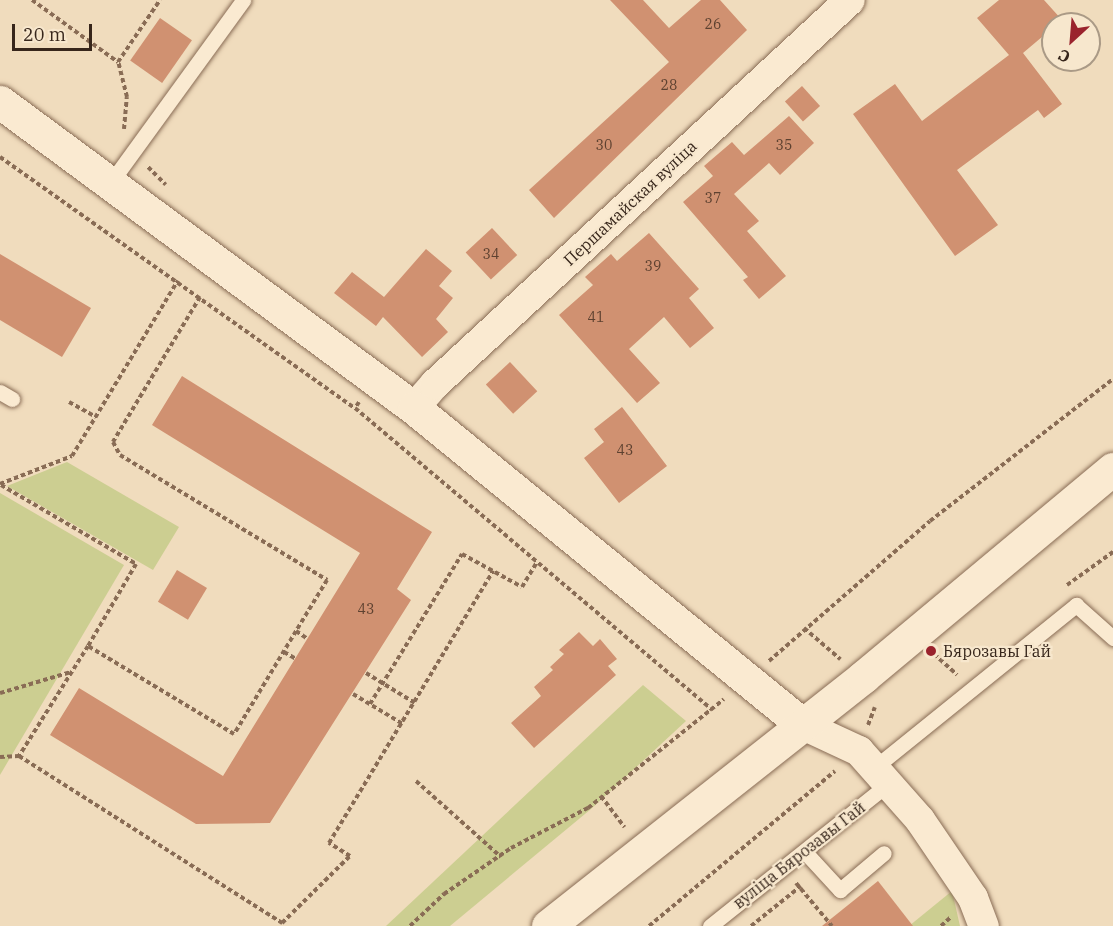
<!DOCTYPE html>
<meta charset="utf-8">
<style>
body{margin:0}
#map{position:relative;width:1113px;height:926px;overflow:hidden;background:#f0dcbd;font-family:"IBM Plex Serif",serif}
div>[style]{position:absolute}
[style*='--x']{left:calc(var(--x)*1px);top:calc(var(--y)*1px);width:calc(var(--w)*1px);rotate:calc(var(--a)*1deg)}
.green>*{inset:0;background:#ccce91}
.building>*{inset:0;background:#d09171;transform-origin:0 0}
.path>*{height:4px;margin-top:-2px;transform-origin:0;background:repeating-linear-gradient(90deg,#896c55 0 4.5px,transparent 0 7.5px)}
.roads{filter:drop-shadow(0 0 2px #896c55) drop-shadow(0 0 2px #896c55)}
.service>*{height:15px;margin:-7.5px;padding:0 7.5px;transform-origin:7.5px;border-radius:7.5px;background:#faead1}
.minor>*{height:30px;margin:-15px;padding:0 15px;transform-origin:15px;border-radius:15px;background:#faead1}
.secondary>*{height:33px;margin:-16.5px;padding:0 16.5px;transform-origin:16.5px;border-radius:16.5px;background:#faead1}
.dots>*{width:16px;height:16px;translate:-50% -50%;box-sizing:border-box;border:3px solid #f7e7cd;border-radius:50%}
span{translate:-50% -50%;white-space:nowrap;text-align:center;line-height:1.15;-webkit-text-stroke:4.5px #f7e7cd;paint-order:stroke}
.number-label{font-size:14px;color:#5d4130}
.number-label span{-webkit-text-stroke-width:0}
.street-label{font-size:16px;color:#37261b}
.poi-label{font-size:16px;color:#37261b}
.left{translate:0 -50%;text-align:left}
.north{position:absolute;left:1041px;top:12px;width:60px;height:60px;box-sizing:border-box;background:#f7e7cd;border:2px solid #aa9a86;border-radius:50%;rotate:206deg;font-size:16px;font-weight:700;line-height:24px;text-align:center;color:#37261b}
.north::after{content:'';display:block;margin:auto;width:21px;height:27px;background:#9a232d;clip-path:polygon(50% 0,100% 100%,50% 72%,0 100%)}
.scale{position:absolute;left:12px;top:24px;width:80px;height:27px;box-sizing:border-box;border:3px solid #37261b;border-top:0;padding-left:8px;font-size:18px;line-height:21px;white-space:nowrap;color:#37261b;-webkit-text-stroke:4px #f7e7cd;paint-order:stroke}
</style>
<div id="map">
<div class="green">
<div style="clip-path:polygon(67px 462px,179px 527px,153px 570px,7px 486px)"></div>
<div style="clip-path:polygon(0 493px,124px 565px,0 775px)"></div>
<div style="clip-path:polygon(643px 685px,686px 721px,591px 809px,450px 926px,386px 926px)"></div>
<div style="clip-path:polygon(952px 891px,960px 926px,909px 926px)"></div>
</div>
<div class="building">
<div style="clip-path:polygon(610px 0,643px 0,669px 28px,701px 0,720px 0,747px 30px,554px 218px,529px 190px,669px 62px)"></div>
<div style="clip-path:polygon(999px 0,1044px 0,1062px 20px,1023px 53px,1062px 104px,1044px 118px,1038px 110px,957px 170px,998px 225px,955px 256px,853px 114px,895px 84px,922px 121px,1009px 55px,977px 18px)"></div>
<div style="left:160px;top:18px;width:39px;height:52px;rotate:35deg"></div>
<div style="left:802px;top:86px;width:27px;height:23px;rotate:48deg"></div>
<div style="clip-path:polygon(789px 116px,814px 143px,780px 175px,769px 163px,734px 194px,759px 221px,747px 231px,786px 276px,759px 299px,743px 280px,748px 277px,683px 202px,713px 176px,704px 166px,732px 142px,744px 155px)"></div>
<div style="left:492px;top:228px;width:37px;height:36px;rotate:47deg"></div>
<div style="clip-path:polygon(649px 233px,699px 289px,689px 298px,714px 328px,690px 348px,664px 317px,629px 349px,660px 383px,637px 403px,559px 315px,593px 285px,585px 277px,611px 254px,617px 261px)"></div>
<div style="clip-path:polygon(426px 249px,452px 271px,439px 286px,453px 298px,436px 319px,448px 332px,422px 357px,383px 317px,376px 326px,334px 293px,352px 272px,384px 297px)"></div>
<div style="clip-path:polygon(0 254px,91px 308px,62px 357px,0 320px)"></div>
<div style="left:510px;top:362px;width:40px;height:33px;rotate:47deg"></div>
<div style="clip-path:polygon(182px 376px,432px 532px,397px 589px,411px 600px,270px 823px,196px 824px,50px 735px,79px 688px,223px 776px,360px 553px,152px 425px)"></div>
<div style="clip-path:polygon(622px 407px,667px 466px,619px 503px,584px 458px,604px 442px,594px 429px)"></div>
<div style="left:177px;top:570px;width:35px;height:37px;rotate:31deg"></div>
<div style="clip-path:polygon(579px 632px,593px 646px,600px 639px,617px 659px,608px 666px,616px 675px,534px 748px,511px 723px,541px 696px,534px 687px,553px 670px,550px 667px,564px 654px,559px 650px)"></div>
<div style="clip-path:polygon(878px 881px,913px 926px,822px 926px)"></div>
</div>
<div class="path">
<div style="--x:32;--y:0;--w:106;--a:35.8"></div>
<div style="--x:124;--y:129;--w:32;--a:-85"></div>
<div style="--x:127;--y:97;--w:36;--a:-104"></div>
<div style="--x:118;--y:62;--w:75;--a:-55.9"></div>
<div style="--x:0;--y:157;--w:435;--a:35.3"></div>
<div style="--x:148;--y:167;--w:25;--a:45"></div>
<div style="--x:200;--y:297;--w:169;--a:121"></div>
<div style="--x:113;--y:442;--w:15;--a:62"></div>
<div style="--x:120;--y:455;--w:242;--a:31.1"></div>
<div style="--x:327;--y:580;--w:60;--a:121.3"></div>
<div style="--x:296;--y:631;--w:14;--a:34"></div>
<div style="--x:69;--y:402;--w:31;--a:29"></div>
<div style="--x:359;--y:402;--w:7;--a:124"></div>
<div style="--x:355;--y:408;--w:468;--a:40.2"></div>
<div style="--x:0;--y:484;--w:77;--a:-21.3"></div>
<div style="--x:72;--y:456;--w:205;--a:-58.9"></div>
<div style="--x:1;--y:485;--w:156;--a:30.3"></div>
<div style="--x:136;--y:564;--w:95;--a:120.3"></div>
<div style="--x:1067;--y:585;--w:57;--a:-35.7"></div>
<div style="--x:804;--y:628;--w:48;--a:40.7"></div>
<div style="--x:296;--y:631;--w:120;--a:121"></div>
<div style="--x:234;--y:734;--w:170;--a:-148.9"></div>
<div style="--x:88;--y:646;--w:130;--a:122.1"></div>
<div style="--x:19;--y:756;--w:312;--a:32.4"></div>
<div style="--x:282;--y:923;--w:95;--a:-44.6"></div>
<div style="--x:350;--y:856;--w:25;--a:-148"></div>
<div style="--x:329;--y:843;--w:318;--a:-58.9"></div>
<div style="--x:284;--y:652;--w:14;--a:30"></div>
<div style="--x:934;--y:654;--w:31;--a:42"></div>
<div style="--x:769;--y:661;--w:213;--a:-41"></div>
<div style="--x:930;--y:521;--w:232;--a:-37.8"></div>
<div style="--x:366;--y:673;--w:57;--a:31.5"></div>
<div style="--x:0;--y:693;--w:74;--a:-16.5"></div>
<div style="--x:353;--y:694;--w:58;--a:31"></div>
<div style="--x:370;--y:704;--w:176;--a:-58.5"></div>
<div style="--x:462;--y:554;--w:68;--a:28.8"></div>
<div style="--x:522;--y:587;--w:29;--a:-59"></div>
<div style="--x:868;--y:725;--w:19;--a:-69"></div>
<div style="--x:0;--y:757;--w:19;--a:-3"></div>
<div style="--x:416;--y:781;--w:114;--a:41.8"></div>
<div style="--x:601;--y:796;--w:39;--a:53"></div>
<div style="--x:796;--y:883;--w:56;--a:50.1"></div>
<div style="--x:410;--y:926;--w:47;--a:-43.3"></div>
<div style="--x:444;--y:894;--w:81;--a:-34.5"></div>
<div style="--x:511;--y:848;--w:87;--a:-27.5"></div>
<div style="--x:588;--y:808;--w:174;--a:-38.7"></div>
<div style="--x:649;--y:926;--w:242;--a:-39.8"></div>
<div style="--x:751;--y:926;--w:64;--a:-38.7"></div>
<div style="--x:941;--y:926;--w:13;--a:-42"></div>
</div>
<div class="roads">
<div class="service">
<div style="--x:111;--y:182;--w:225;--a:-54"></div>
<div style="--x:0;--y:392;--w:14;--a:30"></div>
<div style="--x:874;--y:768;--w:260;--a:-38.9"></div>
<div style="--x:1076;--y:605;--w:50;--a:41.7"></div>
<div style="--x:805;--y:852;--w:52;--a:47.4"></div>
<div style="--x:840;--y:890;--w:57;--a:-40.1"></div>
<div style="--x:710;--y:926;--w:228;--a:-38.6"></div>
</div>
<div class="minor">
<div style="--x:414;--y:408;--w:32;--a:-49"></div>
<div style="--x:435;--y:384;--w:565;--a:-42.78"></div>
<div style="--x:803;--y:725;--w:62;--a:24.9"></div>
<div style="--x:859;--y:751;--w:92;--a:48.5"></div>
<div style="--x:920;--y:820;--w:94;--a:55.8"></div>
<div style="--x:973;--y:898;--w:30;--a:69"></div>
</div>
<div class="secondary">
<div style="--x:0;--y:102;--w:515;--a:36.47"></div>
<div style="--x:414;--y:408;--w:502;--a:39.18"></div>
<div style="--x:548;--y:926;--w:402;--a:-38.3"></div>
<div style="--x:863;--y:677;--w:325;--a:-39.8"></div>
</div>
</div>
<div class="dots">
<div style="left:931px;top:651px;background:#9a232d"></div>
</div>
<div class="number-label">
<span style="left:713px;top:24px">26</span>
<span style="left:669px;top:85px">28</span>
<span style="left:604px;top:145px">30</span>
<span style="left:784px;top:145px">35</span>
<span style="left:713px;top:198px">37</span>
<span style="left:491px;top:254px">34</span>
<span style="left:653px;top:266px">39</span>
<span style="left:596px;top:317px">41</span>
<span style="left:625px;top:450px">43</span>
<span style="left:366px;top:609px">43</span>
</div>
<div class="street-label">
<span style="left:630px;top:203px;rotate:-43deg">Першамайская вуліца</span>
<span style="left:799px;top:855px;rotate:-38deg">вуліца Бярозавы Гай</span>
</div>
<div class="poi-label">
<span class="left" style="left:943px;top:651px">Бярозавы Гай</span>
</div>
<div class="north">С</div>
<div class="scale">20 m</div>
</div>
